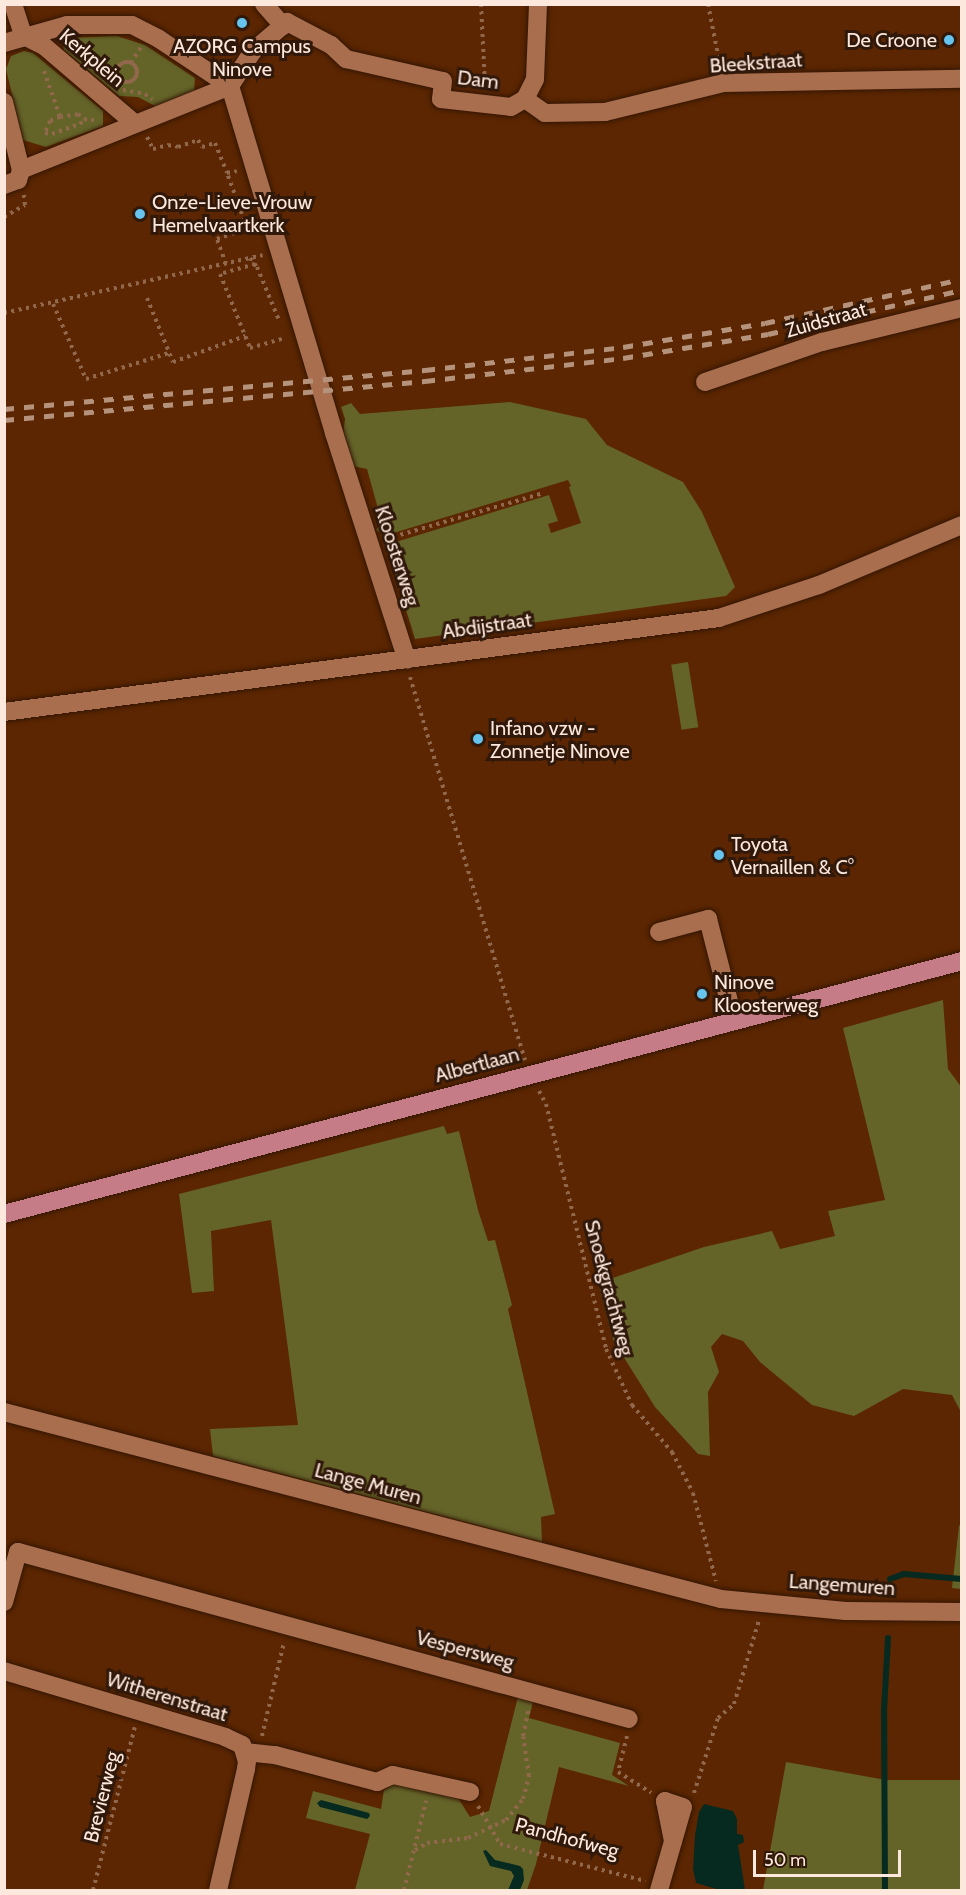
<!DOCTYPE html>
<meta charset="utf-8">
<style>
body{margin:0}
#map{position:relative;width:966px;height:1895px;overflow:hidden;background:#5b2601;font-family:Cabin,sans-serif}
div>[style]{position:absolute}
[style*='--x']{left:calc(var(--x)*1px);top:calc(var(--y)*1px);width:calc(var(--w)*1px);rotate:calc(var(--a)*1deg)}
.green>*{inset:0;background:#646429;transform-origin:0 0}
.water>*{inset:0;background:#072a20}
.stream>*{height:6px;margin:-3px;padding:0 3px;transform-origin:3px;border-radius:3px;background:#072a20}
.path>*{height:4px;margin-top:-2px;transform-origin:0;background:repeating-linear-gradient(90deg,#92684c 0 3px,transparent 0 7.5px)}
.path>.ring{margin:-2px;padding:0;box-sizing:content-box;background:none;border:4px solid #92684c;border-radius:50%}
.roads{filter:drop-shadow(0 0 2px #331605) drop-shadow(0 0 2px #331605)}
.minor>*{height:18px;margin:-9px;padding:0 9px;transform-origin:9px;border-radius:9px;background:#a96e4d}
.major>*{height:18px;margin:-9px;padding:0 9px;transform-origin:9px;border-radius:9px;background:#c57c87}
.rail>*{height:4.5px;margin-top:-2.25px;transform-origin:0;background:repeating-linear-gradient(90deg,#b5927b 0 10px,transparent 0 20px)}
.dots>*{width:16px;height:16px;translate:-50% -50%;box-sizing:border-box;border:3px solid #30180a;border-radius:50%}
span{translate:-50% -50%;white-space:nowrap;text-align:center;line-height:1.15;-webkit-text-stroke:6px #30180a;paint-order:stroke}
.poi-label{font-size:20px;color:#fde8dd}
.right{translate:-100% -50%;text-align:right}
.left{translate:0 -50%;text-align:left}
.street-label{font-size:20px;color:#fde8dd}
.frame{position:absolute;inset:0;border:6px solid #fde8dd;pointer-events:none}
.scale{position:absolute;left:753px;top:1850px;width:148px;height:27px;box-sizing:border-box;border:3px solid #fde8dd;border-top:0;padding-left:8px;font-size:18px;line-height:21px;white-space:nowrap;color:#fde8dd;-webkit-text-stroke:4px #30180a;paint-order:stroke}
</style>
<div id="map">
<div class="green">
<div style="clip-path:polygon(117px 36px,145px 45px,195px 78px,194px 91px,155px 106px,138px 97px,119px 96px,64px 50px,63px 45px,67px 38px)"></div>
<div style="clip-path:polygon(24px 51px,33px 53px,103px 111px,103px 126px,46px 147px,23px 140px,6px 69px,11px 56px)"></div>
<div style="clip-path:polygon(510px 402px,586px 419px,607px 445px,683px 482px,702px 512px,735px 587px,726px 596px,415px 639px,386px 545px,549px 495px,558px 521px,548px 524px,551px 533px,581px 523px,569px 487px,571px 486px,568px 480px,390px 534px,383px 534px,376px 530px,382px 523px,367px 469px,352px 466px,343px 434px,345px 419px,341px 407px,351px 403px,360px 414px)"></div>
<div style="left:688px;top:662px;width:66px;height:17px;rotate:81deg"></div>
<div style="clip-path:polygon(943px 1000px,948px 1069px,962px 1088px,961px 1412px,952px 1395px,903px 1389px,854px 1416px,812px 1405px,760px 1362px,743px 1341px,722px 1334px,711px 1347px,719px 1372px,708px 1392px,710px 1456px,698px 1454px,655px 1407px,613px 1340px,598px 1283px,704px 1247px,772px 1231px,780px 1249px,835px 1236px,828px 1211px,885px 1200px,843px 1028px)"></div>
<div style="clip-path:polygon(444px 1126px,447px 1134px,459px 1131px,478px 1210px,488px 1241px,495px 1240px,512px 1305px,508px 1309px,555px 1514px,541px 1517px,542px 1542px,213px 1456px,210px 1429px,298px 1425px,271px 1220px,211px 1231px,214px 1291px,192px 1293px,179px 1194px)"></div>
<div style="clip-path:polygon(961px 1523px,961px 1589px,952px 1588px,959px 1526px)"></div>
<div style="clip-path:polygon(518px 1697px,533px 1702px,529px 1718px,620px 1743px,612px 1775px,629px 1786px,559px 1767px,536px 1864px,527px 1890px,355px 1890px,370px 1834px,306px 1818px,313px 1791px,381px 1809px,384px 1790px,396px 1783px,458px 1798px,470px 1817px,489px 1811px)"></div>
<div style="clip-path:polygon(786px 1762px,886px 1780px,961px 1780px,961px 1890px,763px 1890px)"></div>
</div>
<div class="water">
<div style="clip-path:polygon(321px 1800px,369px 1813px,370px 1816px,367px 1819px,320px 1807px,317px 1803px)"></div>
<div style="clip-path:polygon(704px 1804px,733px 1811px,737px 1819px,737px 1834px,743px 1835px,744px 1842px,738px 1845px,745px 1890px,720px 1890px,696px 1883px,693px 1869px,695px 1835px,699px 1812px)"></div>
<div style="clip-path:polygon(486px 1850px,495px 1860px,520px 1866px,523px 1869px,524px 1880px,520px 1890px,508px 1890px,514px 1876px,511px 1871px,490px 1866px,483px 1851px)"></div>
</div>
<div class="stream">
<div style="--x:890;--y:1579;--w:15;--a:-20"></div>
<div style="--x:904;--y:1574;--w:58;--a:4.9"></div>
<div style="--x:885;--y:1890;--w:180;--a:-90.3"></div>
<div style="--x:884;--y:1710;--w:72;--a:-86.8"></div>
</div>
<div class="path">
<div style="--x:481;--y:4;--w:83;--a:87.2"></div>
<div style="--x:708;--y:4;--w:62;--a:78.9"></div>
<div class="ring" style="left:117px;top:62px;width:16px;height:16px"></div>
<div style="--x:131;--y:63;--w:19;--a:-58"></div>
<div style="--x:44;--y:71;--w:49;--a:70.8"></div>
<div style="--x:60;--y:117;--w:18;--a:-9"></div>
<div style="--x:78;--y:114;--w:8;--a:40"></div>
<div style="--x:84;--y:119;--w:10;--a:6"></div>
<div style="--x:123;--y:90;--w:22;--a:10"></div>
<div style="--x:145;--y:94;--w:9;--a:36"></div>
<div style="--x:60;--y:117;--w:11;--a:158"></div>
<div style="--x:50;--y:121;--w:13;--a:113"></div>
<div style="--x:45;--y:133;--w:7;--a:8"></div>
<div style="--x:52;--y:134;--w:30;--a:-20"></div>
<div style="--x:80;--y:124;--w:6;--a:-51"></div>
<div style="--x:147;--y:137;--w:13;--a:63"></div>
<div style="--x:153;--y:149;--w:16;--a:-15"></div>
<div style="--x:168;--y:145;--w:10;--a:11"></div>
<div style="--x:178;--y:147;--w:21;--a:-19"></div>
<div style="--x:198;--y:140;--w:8;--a:60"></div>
<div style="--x:202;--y:147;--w:14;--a:-17"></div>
<div style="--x:215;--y:143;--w:32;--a:68"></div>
<div style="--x:4;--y:217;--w:24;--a:-30"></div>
<div style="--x:25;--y:205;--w:10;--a:-96"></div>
<div style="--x:250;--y:258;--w:11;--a:52"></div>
<div style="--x:257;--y:267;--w:57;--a:67.5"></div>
<div style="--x:226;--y:264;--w:27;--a:-110"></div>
<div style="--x:217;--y:239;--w:32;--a:-20"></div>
<div style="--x:247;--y:228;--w:59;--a:-110"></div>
<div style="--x:227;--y:173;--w:10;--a:-11"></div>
<div style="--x:255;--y:264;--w:36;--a:164"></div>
<div style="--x:220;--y:274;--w:80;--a:67.9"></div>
<div style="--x:250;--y:348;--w:37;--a:-16"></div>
<div style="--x:147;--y:298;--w:69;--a:67.9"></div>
<div style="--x:173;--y:362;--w:77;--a:-19.9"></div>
<div style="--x:53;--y:304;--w:82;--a:66.3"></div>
<div style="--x:86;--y:379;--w:87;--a:-17.4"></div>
<div style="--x:4;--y:313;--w:265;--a:-12.6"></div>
<div style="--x:386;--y:539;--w:164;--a:-16.3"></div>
<div style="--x:410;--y:677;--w:400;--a:73.3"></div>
<div style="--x:539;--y:1091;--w:15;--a:62"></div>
<div style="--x:546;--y:1104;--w:252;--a:76.2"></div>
<div style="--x:606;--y:1349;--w:62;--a:65.1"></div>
<div style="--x:632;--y:1405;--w:62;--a:49.6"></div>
<div style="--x:672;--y:1452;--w:46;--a:62.9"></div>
<div style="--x:693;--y:1493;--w:91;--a:75.4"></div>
<div style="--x:262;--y:1736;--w:97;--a:-76.8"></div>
<div style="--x:627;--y:1736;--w:37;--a:104"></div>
<div style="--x:618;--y:1772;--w:39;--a:32"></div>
<div style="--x:694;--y:1793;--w:79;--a:-72.3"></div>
<div style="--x:718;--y:1718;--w:21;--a:-41"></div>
<div style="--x:734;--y:1704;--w:88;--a:-73.4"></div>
<div style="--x:478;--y:1806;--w:44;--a:59.9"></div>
<div style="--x:500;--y:1844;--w:150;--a:14.3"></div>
<div style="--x:415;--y:1850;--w:14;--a:-30"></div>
<div style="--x:427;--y:1843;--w:41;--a:-7"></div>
<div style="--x:468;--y:1838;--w:42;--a:-25.3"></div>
<div style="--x:506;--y:1820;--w:27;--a:-51"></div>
<div style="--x:523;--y:1799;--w:24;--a:-75"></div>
<div style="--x:529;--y:1776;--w:40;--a:-98.5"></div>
<div style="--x:523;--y:1736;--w:29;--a:-78"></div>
<div style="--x:93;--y:1890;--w:168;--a:-75.6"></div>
<div style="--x:404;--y:1890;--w:92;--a:-76.1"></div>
</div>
<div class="roads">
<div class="minor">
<div style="--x:13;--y:4;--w:35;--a:72"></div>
<div style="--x:264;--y:4;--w:29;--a:49"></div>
<div style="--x:26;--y:37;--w:20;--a:27"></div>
<div style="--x:44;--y:46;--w:118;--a:40.5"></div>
<div style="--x:4;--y:43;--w:66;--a:-15.9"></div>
<div style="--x:67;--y:25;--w:65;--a:0"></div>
<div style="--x:132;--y:25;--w:30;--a:27"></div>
<div style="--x:159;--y:39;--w:85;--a:33.5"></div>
<div style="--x:230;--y:86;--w:362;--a:73.3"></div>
<div style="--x:334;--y:433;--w:238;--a:72.2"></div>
<div style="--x:525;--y:99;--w:24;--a:35"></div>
<div style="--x:545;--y:113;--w:60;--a:-1"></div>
<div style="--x:605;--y:112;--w:122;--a:-13.8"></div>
<div style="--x:723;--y:83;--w:239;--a:-1"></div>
<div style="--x:4;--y:102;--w:70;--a:76"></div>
<div style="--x:21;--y:170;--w:225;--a:-21.9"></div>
<div style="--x:230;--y:86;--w:42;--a:-56.7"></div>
<div style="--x:253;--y:51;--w:45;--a:-40.5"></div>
<div style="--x:287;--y:22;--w:50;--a:27.6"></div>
<div style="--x:331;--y:45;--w:21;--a:43"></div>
<div style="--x:346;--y:59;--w:99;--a:12.8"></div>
<div style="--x:443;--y:81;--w:18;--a:96"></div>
<div style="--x:441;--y:99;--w:70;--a:6.5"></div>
<div style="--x:511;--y:107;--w:16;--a:-30"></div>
<div style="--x:525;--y:99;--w:22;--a:-63"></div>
<div style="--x:535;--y:79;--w:75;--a:-87.7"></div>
<div style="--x:4;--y:185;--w:15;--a:-20"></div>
<div style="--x:18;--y:180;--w:10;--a:-73"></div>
<div style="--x:705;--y:382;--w:124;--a:-18.9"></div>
<div style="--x:822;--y:342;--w:144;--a:-13.7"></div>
<div style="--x:4;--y:712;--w:721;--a:-7.49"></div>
<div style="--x:719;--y:618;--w:105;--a:-18.3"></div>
<div style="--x:819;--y:585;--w:155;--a:-22.8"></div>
<div style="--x:659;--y:932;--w:51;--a:-14.9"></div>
<div style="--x:708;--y:919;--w:105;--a:75.7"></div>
<div style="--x:4;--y:1412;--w:741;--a:14.62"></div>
<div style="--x:721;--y:1599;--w:125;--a:5.5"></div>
<div style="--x:845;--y:1611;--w:117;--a:0.5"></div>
<div style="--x:4;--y:1602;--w:52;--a:-74.4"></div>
<div style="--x:18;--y:1552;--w:633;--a:15.29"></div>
<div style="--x:4;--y:1671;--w:231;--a:16.6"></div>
<div style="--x:225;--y:1737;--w:19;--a:25"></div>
<div style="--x:242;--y:1745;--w:17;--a:73"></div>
<div style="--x:247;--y:1761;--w:8;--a:97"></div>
<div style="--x:246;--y:1769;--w:124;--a:103"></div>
<div style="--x:245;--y:1752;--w:30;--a:6"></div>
<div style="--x:275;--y:1755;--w:106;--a:14.8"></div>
<div style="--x:377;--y:1782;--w:17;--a:-24"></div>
<div style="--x:393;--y:1775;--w:79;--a:12.4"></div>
<div style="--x:659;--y:1890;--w:86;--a:-73.9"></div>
<div style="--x:683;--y:1807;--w:19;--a:-162"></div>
<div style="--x:665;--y:1801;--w:41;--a:78.7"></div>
</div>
<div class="major">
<div style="--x:4;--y:1214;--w:991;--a:-14.79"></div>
</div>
</div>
<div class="rail">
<div style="--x:4;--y:409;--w:423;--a:-5.3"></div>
<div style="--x:425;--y:370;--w:199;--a:-6.6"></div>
<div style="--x:623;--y:347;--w:144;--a:-9.6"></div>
<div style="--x:765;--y:323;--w:202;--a:-12.6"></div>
<div style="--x:4;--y:420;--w:423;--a:-5.3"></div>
<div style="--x:425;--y:381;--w:199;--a:-6.6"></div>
<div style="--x:623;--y:358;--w:147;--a:-9.4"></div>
<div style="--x:768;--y:334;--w:199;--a:-12.8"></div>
</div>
<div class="dots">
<div style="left:242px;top:23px;background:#66c4ef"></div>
<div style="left:949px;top:40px;background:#66c4ef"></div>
<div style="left:140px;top:214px;background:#66c4ef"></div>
<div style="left:478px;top:739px;background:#66c4ef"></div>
<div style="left:719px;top:855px;background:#66c4ef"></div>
<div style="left:702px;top:994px;background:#66c4ef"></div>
</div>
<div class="poi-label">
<span class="right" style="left:937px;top:40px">De Croone</span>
<span style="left:242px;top:58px">AZORG Campus<br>Ninove</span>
<span class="left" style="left:152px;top:214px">Onze-Lieve-Vrouw<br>Hemelvaartkerk</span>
<span class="left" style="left:490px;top:740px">Infano vzw -<br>Zonnetje Ninove</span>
<span class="left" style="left:731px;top:856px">Toyota<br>Vernaillen &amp; C°</span>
<span class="left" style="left:714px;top:994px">Ninove<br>Kloosterweg</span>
</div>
<div class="street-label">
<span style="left:92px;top:58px;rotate:40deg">Kerkplein</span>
<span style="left:756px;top:63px;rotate:-4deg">Bleekstraat</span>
<span style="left:478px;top:80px;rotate:7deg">Dam</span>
<span style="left:826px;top:320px;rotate:-16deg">Zuidstraat</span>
<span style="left:397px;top:556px;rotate:72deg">Kloosterweg</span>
<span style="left:487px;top:626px;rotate:-8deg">Abdijstraat</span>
<span style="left:477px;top:1065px;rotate:-15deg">Albertlaan</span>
<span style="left:609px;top:1288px;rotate:75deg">Snoekgrachtweg</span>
<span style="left:368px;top:1484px;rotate:15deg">Lange Muren</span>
<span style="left:842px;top:1585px;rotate:4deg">Langemuren</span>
<span style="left:465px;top:1650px;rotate:15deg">Vespersweg</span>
<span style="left:167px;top:1697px;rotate:17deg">Witherenstraat</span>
<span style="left:102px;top:1797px;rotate:-76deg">Brevierweg</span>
<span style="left:567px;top:1838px;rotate:15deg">Pandhofweg</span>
</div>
<div class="frame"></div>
<div class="scale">50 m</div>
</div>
